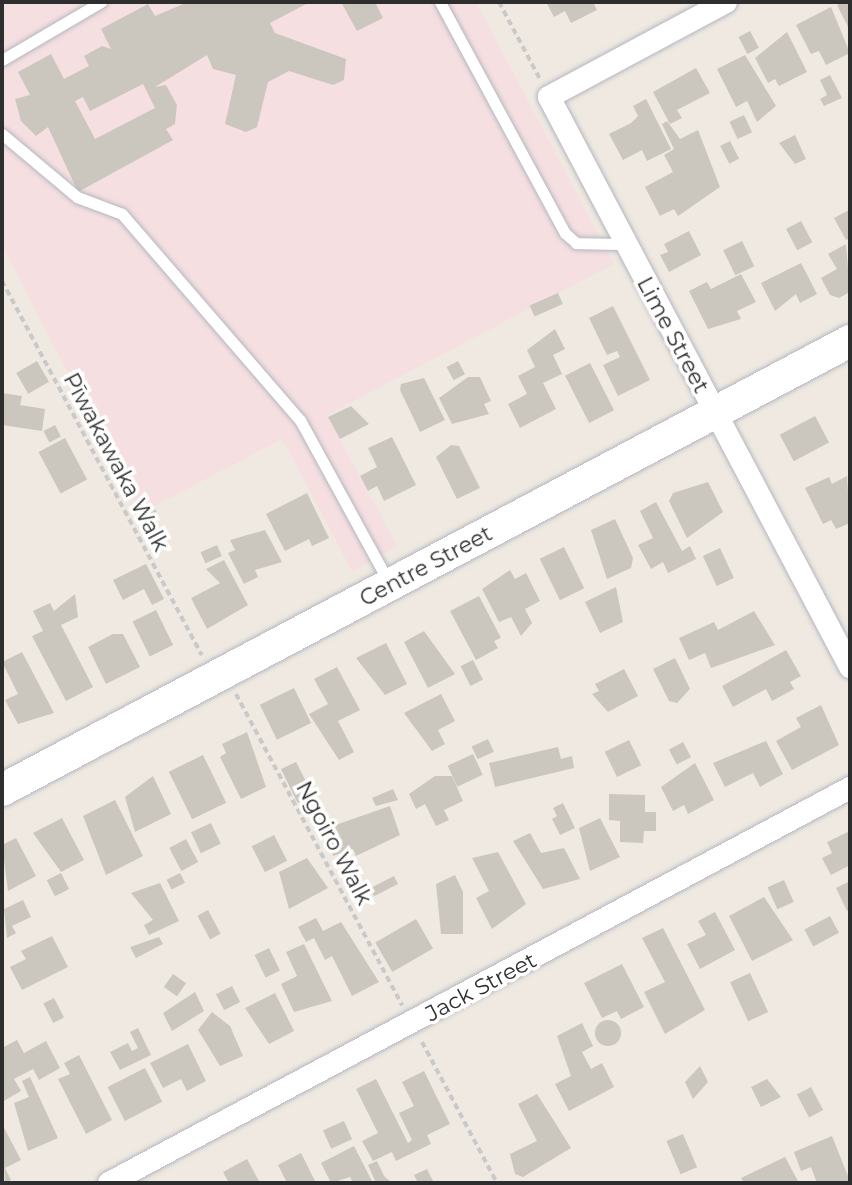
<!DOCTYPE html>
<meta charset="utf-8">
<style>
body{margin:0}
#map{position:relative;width:852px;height:1185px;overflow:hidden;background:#efe9e1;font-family:Montserrat,sans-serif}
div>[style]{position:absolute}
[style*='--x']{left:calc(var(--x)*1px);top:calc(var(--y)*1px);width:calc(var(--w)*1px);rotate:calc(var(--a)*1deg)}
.medical>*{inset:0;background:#f5dfe0}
.building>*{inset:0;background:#cbc7bf;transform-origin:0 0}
.round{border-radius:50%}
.path>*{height:4px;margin-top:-2px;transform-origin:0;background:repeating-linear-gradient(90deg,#c9c9c9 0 6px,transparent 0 10px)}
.roads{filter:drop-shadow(0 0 2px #b4b7c1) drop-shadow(0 0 2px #b4b7c1)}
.lane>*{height:11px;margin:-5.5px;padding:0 5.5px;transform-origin:5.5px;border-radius:5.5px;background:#fff}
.street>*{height:22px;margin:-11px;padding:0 11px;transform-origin:11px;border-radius:11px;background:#fff}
.secondary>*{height:32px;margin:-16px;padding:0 16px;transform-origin:16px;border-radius:16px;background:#fff}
span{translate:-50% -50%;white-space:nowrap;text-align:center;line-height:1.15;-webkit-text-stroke:7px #fff;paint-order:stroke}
.street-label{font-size:22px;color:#2e2e2e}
.frame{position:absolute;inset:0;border:4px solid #2e2e2e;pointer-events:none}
</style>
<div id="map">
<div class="medical">
<div style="clip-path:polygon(2px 2px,476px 2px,614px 264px,327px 415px,397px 546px,352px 571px,282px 439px,141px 513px,2px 246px)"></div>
</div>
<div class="building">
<div style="clip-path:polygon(evenodd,188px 2px,310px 2px,270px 23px,275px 33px,346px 59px,344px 80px,333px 85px,289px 71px,268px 82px,257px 127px,246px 132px,225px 124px,236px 75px,213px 69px,207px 55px,155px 87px,166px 85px,177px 105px,175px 124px,166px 129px,173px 140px,78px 192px,48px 127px,36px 136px,21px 121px,15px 99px,30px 95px,18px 72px,51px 54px,64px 79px,89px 66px,84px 56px,102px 46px,111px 49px,101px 29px,148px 4px,155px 16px,188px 2px,143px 84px,155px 108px,95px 139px,75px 101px,83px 97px,90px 111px,143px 84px)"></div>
<div style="clip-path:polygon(341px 2px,375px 2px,383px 18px,357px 31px)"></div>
<div style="clip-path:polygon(546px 2px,593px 2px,597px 10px,571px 23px,565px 11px,554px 17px)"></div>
<div style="clip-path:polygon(842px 2px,850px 2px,850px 31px,837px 5px)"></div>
<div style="clip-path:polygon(831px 7px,850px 53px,826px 65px,819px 51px,811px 54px,796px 25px)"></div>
<div style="left:750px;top:31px;width:19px;height:13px;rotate:62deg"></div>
<div style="clip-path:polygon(787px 32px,807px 72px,779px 86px,775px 79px,768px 83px,755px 58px)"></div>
<div style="clip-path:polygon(745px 55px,776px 106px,757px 122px,747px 101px,736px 107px,717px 69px)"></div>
<div style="clip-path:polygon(696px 68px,710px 93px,677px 110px,682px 118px,670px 124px,653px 92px)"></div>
<div style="clip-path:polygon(830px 75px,842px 98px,824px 106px,820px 99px,827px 95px,820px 80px)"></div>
<div style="clip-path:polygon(646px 99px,671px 149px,647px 161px,642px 150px,623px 160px,609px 134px,631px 123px,638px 116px,633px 106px)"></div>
<div style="left:744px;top:115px;width:19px;height:16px;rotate:65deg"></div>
<div style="clip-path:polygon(667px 121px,680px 139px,698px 130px,720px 187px,678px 216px,674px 209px,660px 216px,645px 187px,673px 172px,664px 155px,674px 149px,662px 124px)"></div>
<div style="clip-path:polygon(795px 135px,806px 159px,795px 164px,779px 143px)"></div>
<div style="left:730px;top:141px;width:20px;height:11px;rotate:63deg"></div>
<div style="clip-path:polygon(849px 210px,850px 238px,846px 240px,834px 218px)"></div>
<div style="left:801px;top:221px;width:24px;height:17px;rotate:62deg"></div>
<div style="clip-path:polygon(689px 231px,701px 255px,669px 272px,660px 255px,668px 252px,664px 244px)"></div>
<div style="left:742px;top:241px;width:28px;height:21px;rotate:64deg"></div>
<div style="clip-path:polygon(846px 244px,850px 292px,839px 298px,830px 295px,821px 278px,837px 269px,828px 254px)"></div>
<div style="clip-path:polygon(801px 263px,817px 294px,800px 303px,796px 294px,775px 311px,761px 283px)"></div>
<div style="clip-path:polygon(741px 274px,756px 302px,737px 311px,741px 319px,708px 329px,689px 291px,707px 282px,711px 289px)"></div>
<div style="left:558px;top:293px;width:12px;height:31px;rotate:66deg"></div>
<div style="clip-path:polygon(613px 306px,650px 380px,618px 396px,603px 365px,620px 357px,617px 351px,607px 355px,589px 318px)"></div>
<div style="clip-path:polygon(555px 329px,565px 349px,553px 355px,562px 374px,543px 383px,556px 409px,520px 428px,508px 404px,527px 394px,518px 376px,535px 367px,527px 350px)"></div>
<div style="left:37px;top:361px;width:24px;height:24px;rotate:60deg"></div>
<div style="left:458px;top:361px;width:15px;height:13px;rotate:62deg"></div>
<div style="left:590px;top:363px;width:53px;height:28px;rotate:63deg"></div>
<div style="clip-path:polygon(468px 377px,480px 377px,491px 401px,484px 404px,489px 414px,452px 424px,439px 398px)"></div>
<div style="clip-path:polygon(424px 378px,445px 420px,420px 432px,400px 390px,401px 384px)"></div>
<div style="clip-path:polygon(2px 393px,22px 396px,20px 405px,45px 409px,42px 431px,2px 425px)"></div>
<div style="clip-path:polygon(351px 406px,369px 424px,340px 439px,328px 417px)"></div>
<div style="left:815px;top:416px;width:30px;height:40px;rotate:62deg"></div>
<div style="left:55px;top:425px;width:13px;height:13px;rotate:63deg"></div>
<div style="clip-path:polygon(392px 437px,416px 485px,384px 501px,377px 486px,368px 491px,360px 476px,377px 467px,368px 448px)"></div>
<div style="left:65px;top:438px;width:47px;height:30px;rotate:62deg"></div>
<div style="clip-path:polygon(451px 445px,459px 446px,480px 488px,457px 499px,436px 457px)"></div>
<div style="clip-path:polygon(847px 476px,850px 523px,836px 529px,831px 520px,823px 524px,805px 488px,829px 477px,832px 484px)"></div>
<div style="clip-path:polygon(708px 482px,723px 512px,687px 538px,669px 501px,673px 493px)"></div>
<div style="clip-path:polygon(307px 493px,329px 538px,312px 546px,309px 539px,285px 551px,266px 514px)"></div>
<div style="clip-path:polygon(656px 502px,682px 551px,690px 546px,696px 559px,668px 573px,663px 562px,651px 569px,638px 545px,653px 538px,640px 511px)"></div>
<div style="left:155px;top:509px;width:11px;height:15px;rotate:63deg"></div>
<div style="clip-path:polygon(615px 519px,633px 558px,631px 568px,607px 579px,591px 530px)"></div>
<div style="clip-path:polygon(265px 530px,282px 562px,255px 570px,258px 577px,244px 584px,228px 553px,235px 550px,230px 540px)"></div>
<div style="left:217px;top:545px;width:12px;height:18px;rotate:66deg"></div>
<div style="left:564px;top:547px;width:46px;height:27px;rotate:64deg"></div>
<div style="left:720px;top:548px;width:33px;height:19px;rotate:65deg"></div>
<div style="clip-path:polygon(224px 560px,248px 605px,207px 629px,191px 598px,220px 583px,206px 569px)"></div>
<div style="clip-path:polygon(146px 564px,164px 599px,152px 605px,144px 589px,123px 600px,113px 580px)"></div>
<div style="clip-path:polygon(510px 570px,515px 579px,526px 573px,540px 601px,525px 609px,532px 623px,521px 636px,511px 617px,499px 622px,482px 589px)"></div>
<div style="clip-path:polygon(616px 587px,623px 622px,600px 633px,585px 602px)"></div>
<div style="clip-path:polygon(75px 594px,78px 617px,61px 625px,93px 687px,66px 701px,32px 636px,43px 631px,33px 611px,50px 603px,54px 611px)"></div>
<div style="clip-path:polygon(479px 596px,501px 638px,494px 641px,498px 648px,476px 660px,450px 611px)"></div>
<div style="left:156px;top:610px;width:39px;height:26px;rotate:64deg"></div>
<div style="clip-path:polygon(754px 611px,775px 645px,711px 668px,705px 653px,689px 660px,679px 638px,714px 622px,718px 630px)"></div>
<div style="clip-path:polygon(424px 631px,455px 674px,428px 688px,404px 642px)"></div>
<div style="clip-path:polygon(113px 634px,123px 634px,140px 667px,106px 684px,88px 647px)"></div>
<div style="clip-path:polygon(386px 643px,407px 684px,385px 695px,356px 658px)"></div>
<div style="clip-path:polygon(786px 650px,801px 676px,790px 682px,794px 689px,772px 701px,766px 689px,733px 707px,722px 686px)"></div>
<div style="clip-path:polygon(22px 652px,54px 713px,18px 724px,5px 700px,18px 694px,2px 662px)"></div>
<div style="clip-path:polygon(675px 658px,690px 689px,677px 703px,669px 701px,653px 669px)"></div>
<div style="left:473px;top:660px;width:22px;height:14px;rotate:63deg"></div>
<div style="clip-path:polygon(337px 667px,360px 710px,338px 721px,354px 752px,339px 760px,309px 714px,328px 704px,314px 679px)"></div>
<div style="clip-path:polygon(624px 669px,638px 696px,608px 712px,592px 694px,599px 691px,595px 684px)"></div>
<div style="left:294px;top:688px;width:39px;height:38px;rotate:64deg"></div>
<div style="clip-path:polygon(441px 694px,455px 721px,438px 730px,445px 744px,432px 751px,404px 713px)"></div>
<div style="clip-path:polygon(821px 705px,839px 745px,792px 770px,776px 741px,801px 727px,796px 718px)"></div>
<div style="clip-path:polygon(247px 732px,266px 787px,241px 799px,220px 757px,226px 753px,222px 744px)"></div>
<div style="left:488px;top:739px;width:14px;height:18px;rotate:65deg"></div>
<div style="left:629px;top:740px;width:28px;height:27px;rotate:64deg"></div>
<div style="clip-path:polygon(766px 741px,783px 774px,760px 787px,753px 773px,725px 787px,713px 763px)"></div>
<div style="left:683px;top:742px;width:17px;height:16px;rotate:62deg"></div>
<div style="clip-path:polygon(558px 747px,561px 759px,572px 756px,574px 768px,495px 787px,489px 763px)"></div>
<div style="left:473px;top:754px;width:23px;height:28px;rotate:65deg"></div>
<div style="left:203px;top:755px;width:53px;height:38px;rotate:64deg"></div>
<div style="clip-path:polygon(296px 762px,316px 801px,306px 806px,297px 802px,281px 769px)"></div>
<div style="clip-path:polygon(695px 763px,714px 800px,688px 814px,684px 805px,673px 811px,661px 787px)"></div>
<div style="clip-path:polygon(153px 776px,171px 814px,135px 832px,125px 797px)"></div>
<div style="clip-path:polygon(435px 776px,452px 776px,463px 801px,444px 810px,449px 820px,436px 826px,425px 804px,416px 809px,409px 794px)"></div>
<div style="clip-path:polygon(393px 789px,398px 800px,376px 806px,372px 798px)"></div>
<div style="clip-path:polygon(609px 794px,645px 795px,645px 812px,656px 812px,656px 831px,644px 831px,643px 843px,620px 842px,620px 821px,609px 820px)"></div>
<div style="clip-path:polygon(115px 800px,143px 856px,106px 875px,83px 816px)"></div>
<div style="clip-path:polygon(563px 803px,575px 828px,560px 835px,552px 819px,557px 816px,553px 808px)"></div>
<div style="clip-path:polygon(390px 806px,400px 835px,356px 856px,353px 849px,333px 856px,324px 829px)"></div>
<div style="clip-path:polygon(62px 818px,84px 860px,61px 872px,33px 833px)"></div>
<div style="clip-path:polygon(600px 818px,620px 857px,590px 871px,579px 828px)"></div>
<div style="left:211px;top:823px;width:23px;height:22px;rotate:65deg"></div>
<div style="clip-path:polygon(850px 831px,850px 865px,831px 875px,822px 858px,832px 853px,827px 842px)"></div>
<div style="clip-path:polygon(530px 833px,541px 853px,564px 848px,580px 879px,543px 889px,513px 841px)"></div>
<div style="left:274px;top:835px;width:29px;height:25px;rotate:63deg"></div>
<div style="clip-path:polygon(16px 838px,36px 876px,8px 891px,2px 845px)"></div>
<div style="left:186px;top:839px;width:26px;height:19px;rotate:62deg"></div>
<div style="clip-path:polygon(498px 852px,526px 904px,492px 929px,476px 898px,489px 891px,472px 858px)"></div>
<div style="clip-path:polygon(307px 858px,328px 888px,289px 909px,279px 872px)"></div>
<div style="left:61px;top:873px;width:18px;height:16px;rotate:63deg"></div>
<div style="left:180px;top:873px;width:11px;height:15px;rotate:63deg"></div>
<div style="clip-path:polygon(455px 875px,463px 892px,463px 934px,441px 934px,436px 884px)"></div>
<div style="left:394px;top:876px;width:9px;height:27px;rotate:63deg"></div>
<div style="left:784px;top:880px;width:24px;height:18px;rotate:66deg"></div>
<div style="clip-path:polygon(850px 881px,850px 909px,847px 911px,836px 888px)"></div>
<div style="clip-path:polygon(160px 883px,179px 921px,149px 935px,144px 925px,153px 920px,131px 893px)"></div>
<div style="clip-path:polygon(764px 897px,793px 940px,752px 961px,729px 916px)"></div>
<div style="clip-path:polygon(23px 900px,31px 917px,12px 926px,16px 933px,7px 938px,4px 909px)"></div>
<div style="left:208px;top:910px;width:27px;height:12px;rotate:62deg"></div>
<div style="clip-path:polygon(715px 912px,735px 950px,700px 969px,687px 944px,706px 935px,698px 921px)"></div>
<div style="left:830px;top:916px;width:19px;height:29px;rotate:62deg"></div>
<div style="clip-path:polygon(316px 918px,323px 931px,341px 922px,379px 982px,352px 996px,332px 956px,325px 960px,314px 938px,306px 942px,298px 927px)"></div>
<div style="left:416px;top:919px;width:34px;height:47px;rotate:60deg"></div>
<div style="clip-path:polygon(663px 928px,705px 1010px,665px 1034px,644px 992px,665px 982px,642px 938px)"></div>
<div style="clip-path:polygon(52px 936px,68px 967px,22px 990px,10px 967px,26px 959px,21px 951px)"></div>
<div style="clip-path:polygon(159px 937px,163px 944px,136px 958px,130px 947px)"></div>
<div style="clip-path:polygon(304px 944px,332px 1001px,294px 1012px,281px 984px,297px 976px,286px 952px)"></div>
<div style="left:269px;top:948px;width:25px;height:16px;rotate:64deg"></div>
<div style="clip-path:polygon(622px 964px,644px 1007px,621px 1019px,617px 1011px,602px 1018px,584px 983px)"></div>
<div style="left:750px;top:973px;width:43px;height:22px;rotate:65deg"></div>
<div style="left:173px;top:974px;width:16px;height:16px;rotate:35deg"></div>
<div style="left:232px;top:986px;width:18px;height:18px;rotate:63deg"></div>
<div style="clip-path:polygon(195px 992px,204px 1011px,172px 1031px,163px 1013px)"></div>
<div style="clip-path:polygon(275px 993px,294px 1031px,269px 1044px,245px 1008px)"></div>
<div style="left:54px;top:998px;width:22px;height:12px;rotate:63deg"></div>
<div style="clip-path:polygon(212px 1012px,230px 1026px,243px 1056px,220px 1066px,198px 1030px)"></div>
<div class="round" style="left:595px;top:1020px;width:26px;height:26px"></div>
<div style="clip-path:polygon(582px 1023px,593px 1046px,582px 1052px,591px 1069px,602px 1063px,614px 1087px,569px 1111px,555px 1084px,571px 1076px,557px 1036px)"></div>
<div style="clip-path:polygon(138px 1028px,151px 1055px,120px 1070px,110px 1052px,128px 1043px,132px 1051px,138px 1048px,130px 1032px)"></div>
<div style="clip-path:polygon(17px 1040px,24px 1053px,46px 1041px,60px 1068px,39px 1080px,33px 1069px,14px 1079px,21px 1091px,2px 1102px,2px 1048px)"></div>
<div style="clip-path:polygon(188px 1044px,206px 1081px,187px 1091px,181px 1079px,163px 1088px,150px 1063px)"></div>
<div style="clip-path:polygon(79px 1055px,112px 1120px,86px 1134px,58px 1079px,70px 1074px,64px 1063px)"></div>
<div style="clip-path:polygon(700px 1066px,708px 1082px,693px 1099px,685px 1082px)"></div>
<div style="left:145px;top:1068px;width:38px;height:42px;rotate:63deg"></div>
<div style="clip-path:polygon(424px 1071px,450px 1124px,427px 1135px,431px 1144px,396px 1161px,392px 1152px,373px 1161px,362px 1141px,378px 1133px,356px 1089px,376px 1079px,408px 1143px,412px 1140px,399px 1113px,414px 1106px,402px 1082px)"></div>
<div style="clip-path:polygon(30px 1077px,58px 1138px,28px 1151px,14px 1103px,29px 1097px,22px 1081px)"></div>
<div style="clip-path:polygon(767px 1079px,781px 1097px,761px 1107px,751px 1087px)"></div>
<div style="left:811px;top:1087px;width:26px;height:16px;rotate:62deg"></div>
<div style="clip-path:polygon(537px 1094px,571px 1148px,523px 1177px,515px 1174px,510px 1154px,537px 1141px,518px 1104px)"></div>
<div style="left:344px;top:1121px;width:20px;height:23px;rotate:66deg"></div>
<div style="clip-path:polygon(2px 1124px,21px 1160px,5px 1168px,11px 1180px,5px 1183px)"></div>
<div style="left:683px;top:1134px;width:36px;height:18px;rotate:67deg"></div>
<div style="clip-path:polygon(832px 1136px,850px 1181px,848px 1183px,817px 1183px,811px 1167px,801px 1171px,794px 1152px)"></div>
<div style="clip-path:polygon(354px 1146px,373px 1183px,353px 1183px,350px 1177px,331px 1183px,321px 1163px)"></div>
<div style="clip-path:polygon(301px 1153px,316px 1183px,287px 1183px,278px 1165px)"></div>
<div style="clip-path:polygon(785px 1157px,799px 1183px,744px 1183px,741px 1178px)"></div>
<div style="clip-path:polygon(247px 1159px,260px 1183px,229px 1183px,223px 1172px)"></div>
<div style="clip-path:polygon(377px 1161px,384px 1176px,392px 1183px,376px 1183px,368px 1165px)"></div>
<div style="clip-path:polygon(427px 1169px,434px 1183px,418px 1183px,414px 1175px)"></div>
</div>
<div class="path">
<div style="--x:499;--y:2;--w:89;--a:62"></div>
<div style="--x:2;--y:281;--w:424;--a:61.9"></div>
<div style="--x:236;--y:694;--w:353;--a:61.9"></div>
<div style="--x:422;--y:1042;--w:160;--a:62"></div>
</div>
<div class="roads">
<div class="lane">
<div style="--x:440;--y:2;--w:263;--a:61.6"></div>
<div style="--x:565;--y:233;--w:15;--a:42"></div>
<div style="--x:576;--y:243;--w:49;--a:1.2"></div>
<div style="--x:2;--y:60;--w:115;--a:-30.4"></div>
<div style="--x:2;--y:134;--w:98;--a:40"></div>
<div style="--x:77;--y:197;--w:48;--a:20.7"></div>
<div style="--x:122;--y:214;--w:272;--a:49.2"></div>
<div style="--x:300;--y:420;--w:183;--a:61.3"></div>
</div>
<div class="street">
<div style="--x:726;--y:2;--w:201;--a:151.8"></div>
<div style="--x:549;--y:97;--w:645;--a:62.16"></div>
<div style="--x:109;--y:1183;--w:840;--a:-28.06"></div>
</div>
<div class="secondary">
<div style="--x:2;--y:790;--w:960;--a:-27.9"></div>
</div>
</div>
<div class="street-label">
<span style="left:673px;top:335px;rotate:62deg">Lime Street</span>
<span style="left:116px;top:462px;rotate:62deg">Pīwakawaka Walk</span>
<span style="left:426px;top:566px;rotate:-28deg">Centre Street</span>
<span style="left:334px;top:843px;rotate:62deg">Ngoiro Walk</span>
<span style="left:481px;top:987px;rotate:-28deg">Jack Street</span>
</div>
<div class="frame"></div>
</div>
